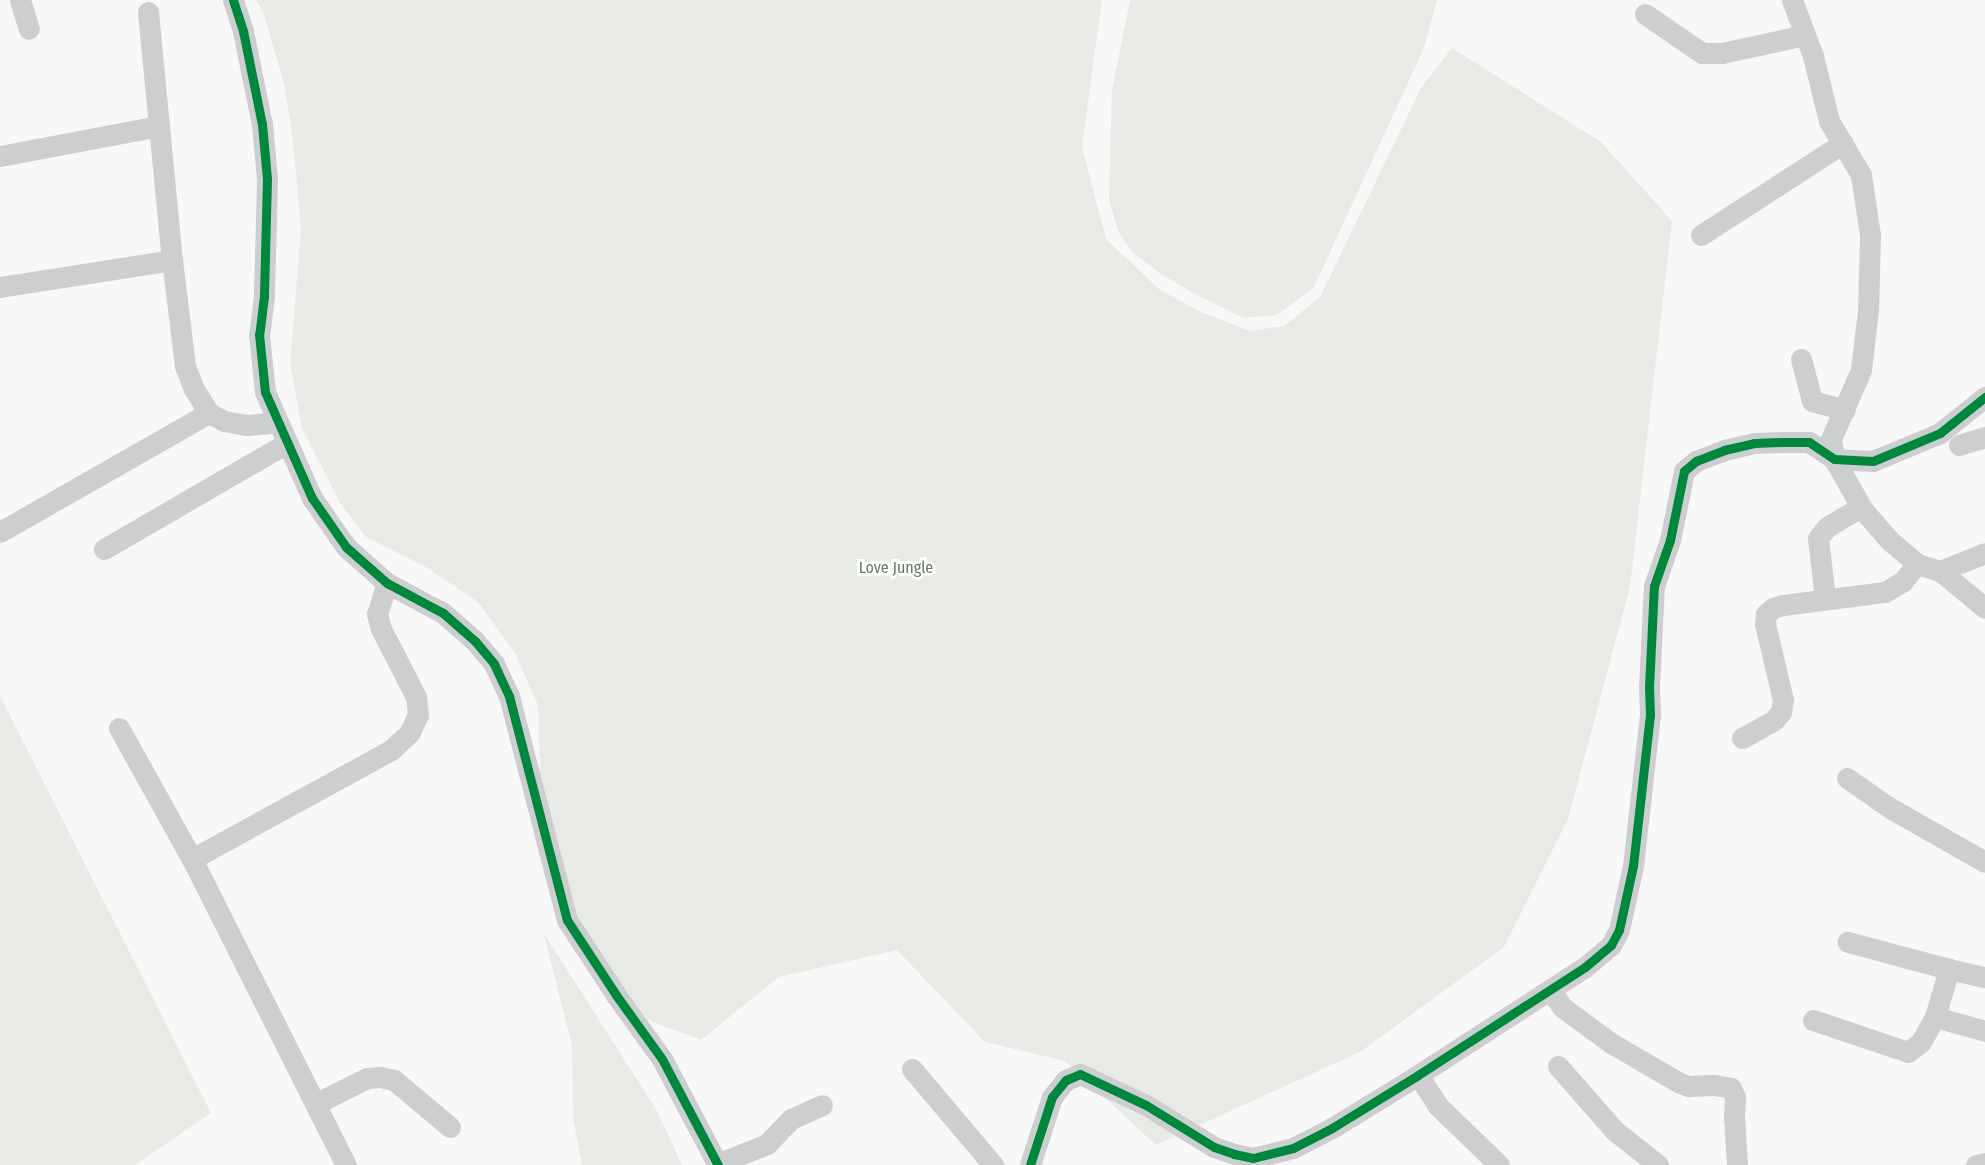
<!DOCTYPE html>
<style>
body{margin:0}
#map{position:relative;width:1985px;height:1165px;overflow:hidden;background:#f8f8f8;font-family:"Fira Sans Condensed",sans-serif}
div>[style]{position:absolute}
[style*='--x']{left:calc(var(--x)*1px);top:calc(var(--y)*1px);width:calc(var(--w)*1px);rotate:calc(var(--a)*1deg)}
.green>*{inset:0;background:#e7eae5}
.minor>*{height:21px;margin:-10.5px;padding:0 10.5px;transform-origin:10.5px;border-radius:10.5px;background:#cdcecf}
.cycleway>*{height:9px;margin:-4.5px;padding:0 4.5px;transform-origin:4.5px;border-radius:4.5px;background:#00873e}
span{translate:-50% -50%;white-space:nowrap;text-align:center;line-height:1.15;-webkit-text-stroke:6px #fff;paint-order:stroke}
.park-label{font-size:16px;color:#667a63}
</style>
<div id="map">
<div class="green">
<div style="clip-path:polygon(256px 0,1102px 0,1082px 147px,1106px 239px,1160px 290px,1203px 313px,1250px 331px,1284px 326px,1320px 297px,1421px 88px,1452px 48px,1601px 142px,1672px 221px,1630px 587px,1568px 819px,1504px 947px,1360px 1052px,1156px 1145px,1065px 1061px,985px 1042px,897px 950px,779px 977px,701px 1040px,648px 1020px,582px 933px,541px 798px,538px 705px,515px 653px,478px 602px,424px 566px,366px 537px,340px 503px,302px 428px,290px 363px,301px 229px,293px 141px,284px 83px,263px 12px)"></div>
<div style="clip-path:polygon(1130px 0,1437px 0,1424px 48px,1314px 287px,1277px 315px,1244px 318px,1193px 293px,1158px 272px,1132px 252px,1118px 231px,1109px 199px,1112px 90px)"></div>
<div style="clip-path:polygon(0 696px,211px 1113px,135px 1165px,0 1165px)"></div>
<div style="clip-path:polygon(543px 932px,657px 1111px,682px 1165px,582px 1165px,573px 1117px,572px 1045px)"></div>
</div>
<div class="minor">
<div style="--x:20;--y:0;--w:30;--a:73"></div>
<div style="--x:233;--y:0;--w:33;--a:72"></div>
<div style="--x:243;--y:31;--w:95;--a:78.5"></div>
<div style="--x:262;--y:124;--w:55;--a:84.8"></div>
<div style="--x:267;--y:179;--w:117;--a:91.5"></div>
<div style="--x:264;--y:296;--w:38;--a:97"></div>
<div style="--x:259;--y:334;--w:58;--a:84.1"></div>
<div style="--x:265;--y:392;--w:116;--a:66.1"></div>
<div style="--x:312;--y:498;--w:60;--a:55.2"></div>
<div style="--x:346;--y:547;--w:55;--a:41.3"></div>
<div style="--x:387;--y:583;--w:64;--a:28.2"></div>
<div style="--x:443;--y:613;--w:43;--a:41.2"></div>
<div style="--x:475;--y:641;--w:30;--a:50"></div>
<div style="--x:494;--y:664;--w:35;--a:65"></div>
<div style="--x:509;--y:696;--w:231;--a:75.5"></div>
<div style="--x:567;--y:920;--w:90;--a:56.8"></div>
<div style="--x:616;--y:995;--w:79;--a:54.3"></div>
<div style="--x:662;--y:1059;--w:120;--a:62.2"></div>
<div style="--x:1792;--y:0;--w:60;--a:69.4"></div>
<div style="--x:1813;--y:56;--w:67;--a:76.2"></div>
<div style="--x:1829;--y:121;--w:63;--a:59.3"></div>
<div style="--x:1861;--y:175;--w:61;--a:81.5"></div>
<div style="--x:1870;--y:235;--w:75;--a:91.5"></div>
<div style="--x:1868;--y:310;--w:60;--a:96.7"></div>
<div style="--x:1861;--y:370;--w:75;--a:113.5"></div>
<div style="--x:1831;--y:439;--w:20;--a:81"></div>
<div style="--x:1834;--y:459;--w:59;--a:60.4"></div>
<div style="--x:1863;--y:510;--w:41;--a:48.9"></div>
<div style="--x:1890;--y:541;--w:35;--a:40"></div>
<div style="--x:1917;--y:564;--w:24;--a:17"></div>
<div style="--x:1940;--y:571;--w:58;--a:39.4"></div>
<div style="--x:148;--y:12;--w:249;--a:84.5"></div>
<div style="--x:172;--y:260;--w:107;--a:83"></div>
<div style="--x:185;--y:366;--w:25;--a:69"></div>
<div style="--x:194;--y:389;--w:28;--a:58"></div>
<div style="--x:209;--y:413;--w:17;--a:28"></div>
<div style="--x:224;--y:421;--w:22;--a:10"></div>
<div style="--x:246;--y:425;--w:32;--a:-5"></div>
<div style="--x:1645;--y:14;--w:69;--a:34.4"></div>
<div style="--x:1702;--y:53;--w:20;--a:0"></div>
<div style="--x:1722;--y:53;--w:85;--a:-12.2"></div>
<div style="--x:0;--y:156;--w:162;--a:-10.7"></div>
<div style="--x:1701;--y:235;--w:169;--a:-32.9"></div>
<div style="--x:0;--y:287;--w:174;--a:-8.9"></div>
<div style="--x:1801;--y:359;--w:43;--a:75.3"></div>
<div style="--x:1812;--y:401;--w:34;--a:15"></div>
<div style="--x:1959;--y:445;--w:27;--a:-17"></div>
<div style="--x:0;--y:532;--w:241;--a:-29.7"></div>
<div style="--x:104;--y:549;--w:211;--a:-30.1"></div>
<div style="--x:1940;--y:571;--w:48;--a:-21.8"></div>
<div style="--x:1825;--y:598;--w:60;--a:-96.7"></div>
<div style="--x:1818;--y:538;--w:14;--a:-51"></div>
<div style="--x:1827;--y:527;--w:39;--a:-31"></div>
<div style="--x:119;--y:728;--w:150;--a:60.9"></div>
<div style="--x:192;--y:859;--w:343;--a:63.3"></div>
<div style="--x:1742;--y:738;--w:37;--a:-29"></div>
<div style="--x:1774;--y:720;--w:11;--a:-49"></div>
<div style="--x:1781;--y:712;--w:12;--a:-81"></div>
<div style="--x:1783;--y:700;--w:78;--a:-103.3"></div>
<div style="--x:1765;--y:624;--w:10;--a:-84"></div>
<div style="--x:1766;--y:614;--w:9;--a:-41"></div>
<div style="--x:1773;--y:608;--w:10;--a:-17"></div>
<div style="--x:1783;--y:605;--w:103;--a:-7.3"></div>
<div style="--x:1885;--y:592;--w:21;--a:-31"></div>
<div style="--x:1903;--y:581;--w:22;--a:-51"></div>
<div style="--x:1847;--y:778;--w:52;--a:34.9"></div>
<div style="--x:1890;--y:808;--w:109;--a:29.6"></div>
<div style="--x:192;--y:859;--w:227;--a:-28.7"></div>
<div style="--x:391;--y:750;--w:26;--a:-43"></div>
<div style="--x:410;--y:732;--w:19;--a:-65"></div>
<div style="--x:418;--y:715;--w:18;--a:-96"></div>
<div style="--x:416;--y:697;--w:76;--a:-117.2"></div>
<div style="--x:381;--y:629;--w:16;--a:-105"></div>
<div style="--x:377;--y:614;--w:33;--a:-72"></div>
<div style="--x:1949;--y:969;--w:37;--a:13"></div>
<div style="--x:1551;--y:991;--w:19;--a:55"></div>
<div style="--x:1562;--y:1007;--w:61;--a:36.3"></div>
<div style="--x:1611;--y:1043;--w:78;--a:30.2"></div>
<div style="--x:1678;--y:1082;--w:11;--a:22"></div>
<div style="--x:1688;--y:1086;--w:26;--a:-2"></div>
<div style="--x:1714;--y:1085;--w:17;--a:10"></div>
<div style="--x:1731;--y:1088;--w:10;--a:66"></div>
<div style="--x:1735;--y:1097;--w:20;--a:93"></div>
<div style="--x:1734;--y:1117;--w:48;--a:86.4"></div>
<div style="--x:1935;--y:1017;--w:52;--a:15.6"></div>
<div style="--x:1813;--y:1020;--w:100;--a:18.6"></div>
<div style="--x:1908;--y:1052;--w:16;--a:-38"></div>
<div style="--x:1921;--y:1042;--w:29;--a:-61"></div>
<div style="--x:1935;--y:1017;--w:50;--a:-73.7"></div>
<div style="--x:1949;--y:969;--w:105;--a:-165"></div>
<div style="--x:1558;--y:1066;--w:86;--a:48.8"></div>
<div style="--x:1615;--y:1131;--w:55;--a:38.3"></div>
<div style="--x:912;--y:1069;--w:126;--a:49.8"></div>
<div style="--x:1418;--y:1075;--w:37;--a:57"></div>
<div style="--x:1438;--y:1106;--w:85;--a:44"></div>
<div style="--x:315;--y:1104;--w:58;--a:-26.6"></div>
<div style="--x:367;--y:1078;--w:13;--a:-4"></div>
<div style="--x:380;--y:1077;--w:14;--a:12"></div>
<div style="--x:394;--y:1080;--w:73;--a:40"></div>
<div style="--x:717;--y:1164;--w:54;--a:-21.8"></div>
<div style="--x:767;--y:1144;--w:35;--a:-46"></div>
<div style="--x:791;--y:1119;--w:34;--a:-24"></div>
<div style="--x:1030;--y:1165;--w:71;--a:-72.1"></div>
<div style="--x:1052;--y:1097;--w:22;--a:-51"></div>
<div style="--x:1066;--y:1080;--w:15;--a:-23"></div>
<div style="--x:1080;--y:1074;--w:73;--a:25.2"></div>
<div style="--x:1146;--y:1105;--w:80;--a:31.7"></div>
<div style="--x:1214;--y:1147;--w:21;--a:19"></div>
<div style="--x:1234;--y:1154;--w:19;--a:12"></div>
<div style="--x:1253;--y:1158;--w:41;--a:-14"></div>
<div style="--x:1293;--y:1148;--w:44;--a:-27.1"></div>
<div style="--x:1332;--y:1128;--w:101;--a:-31.6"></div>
<div style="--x:1418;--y:1075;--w:199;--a:-32.9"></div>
<div style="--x:1585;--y:967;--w:34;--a:-40"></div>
<div style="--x:1611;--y:945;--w:17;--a:-62"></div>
<div style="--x:1619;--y:930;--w:66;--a:-77.7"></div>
<div style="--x:1633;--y:866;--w:152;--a:-83.6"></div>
<div style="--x:1650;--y:715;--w:28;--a:-92"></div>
<div style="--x:1649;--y:687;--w:101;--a:-87.2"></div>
<div style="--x:1654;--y:586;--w:49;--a:-70.8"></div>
<div style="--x:1670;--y:540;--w:70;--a:-78.5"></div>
<div style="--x:1684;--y:471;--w:16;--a:-40"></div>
<div style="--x:1696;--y:461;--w:30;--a:-21"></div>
<div style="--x:1724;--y:450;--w:31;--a:-13"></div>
<div style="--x:1754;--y:443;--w:28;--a:-2"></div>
<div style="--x:1782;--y:442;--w:27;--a:0"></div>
<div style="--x:1809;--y:442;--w:30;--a:34"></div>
<div style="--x:1834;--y:459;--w:39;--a:3"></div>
<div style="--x:1873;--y:461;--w:73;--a:-22.7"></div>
<div style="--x:1940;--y:433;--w:58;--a:-38.7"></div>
<div style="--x:1976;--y:1165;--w:9;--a:-13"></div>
</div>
<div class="cycleway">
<div style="--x:233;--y:0;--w:33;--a:72"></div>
<div style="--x:243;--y:31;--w:95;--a:78.5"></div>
<div style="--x:262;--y:124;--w:55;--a:84.8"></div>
<div style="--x:267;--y:179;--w:117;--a:91.5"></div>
<div style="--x:264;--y:296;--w:38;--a:97"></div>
<div style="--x:259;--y:334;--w:58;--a:84.1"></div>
<div style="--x:265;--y:392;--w:116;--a:66.1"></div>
<div style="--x:312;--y:498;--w:60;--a:55.2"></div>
<div style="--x:346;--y:547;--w:55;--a:41.3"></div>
<div style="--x:387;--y:583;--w:64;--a:28.2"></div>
<div style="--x:443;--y:613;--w:43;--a:41.2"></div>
<div style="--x:475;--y:641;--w:30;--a:50"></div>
<div style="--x:494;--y:664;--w:35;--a:65"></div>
<div style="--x:509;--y:696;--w:231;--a:75.5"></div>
<div style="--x:567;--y:920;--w:90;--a:56.8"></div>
<div style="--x:616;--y:995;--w:79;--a:54.3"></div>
<div style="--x:662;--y:1059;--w:120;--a:62.2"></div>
<div style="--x:1030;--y:1165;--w:71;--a:-72.1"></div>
<div style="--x:1052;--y:1097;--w:22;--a:-51"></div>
<div style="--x:1066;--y:1080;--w:15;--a:-23"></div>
<div style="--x:1080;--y:1074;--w:73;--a:25.2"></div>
<div style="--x:1146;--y:1105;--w:80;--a:31.7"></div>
<div style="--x:1214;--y:1147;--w:21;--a:19"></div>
<div style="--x:1234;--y:1154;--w:19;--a:12"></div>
<div style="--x:1253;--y:1158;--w:41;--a:-14"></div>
<div style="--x:1293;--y:1148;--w:44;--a:-27.1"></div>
<div style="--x:1332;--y:1128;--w:101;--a:-31.6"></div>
<div style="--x:1418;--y:1075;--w:199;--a:-32.9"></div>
<div style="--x:1585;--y:967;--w:34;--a:-40"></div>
<div style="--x:1611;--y:945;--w:17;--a:-62"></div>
<div style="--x:1619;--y:930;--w:66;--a:-77.7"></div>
<div style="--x:1633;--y:866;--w:152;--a:-83.6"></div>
<div style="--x:1650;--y:715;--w:28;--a:-92"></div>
<div style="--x:1649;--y:687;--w:101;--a:-87.2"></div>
<div style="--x:1654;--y:586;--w:49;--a:-70.8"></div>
<div style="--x:1670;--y:540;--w:70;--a:-78.5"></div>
<div style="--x:1684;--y:471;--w:16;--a:-40"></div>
<div style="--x:1696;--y:461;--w:30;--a:-21"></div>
<div style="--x:1724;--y:450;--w:31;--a:-13"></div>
<div style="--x:1754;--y:443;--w:28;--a:-2"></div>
<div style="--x:1782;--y:442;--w:27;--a:0"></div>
<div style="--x:1809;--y:442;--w:30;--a:34"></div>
<div style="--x:1834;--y:459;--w:39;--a:3"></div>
<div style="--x:1873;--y:461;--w:73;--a:-22.7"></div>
<div style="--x:1940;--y:433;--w:58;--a:-38.7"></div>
</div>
<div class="park-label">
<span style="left:896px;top:568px">Love Jungle</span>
</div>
</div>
